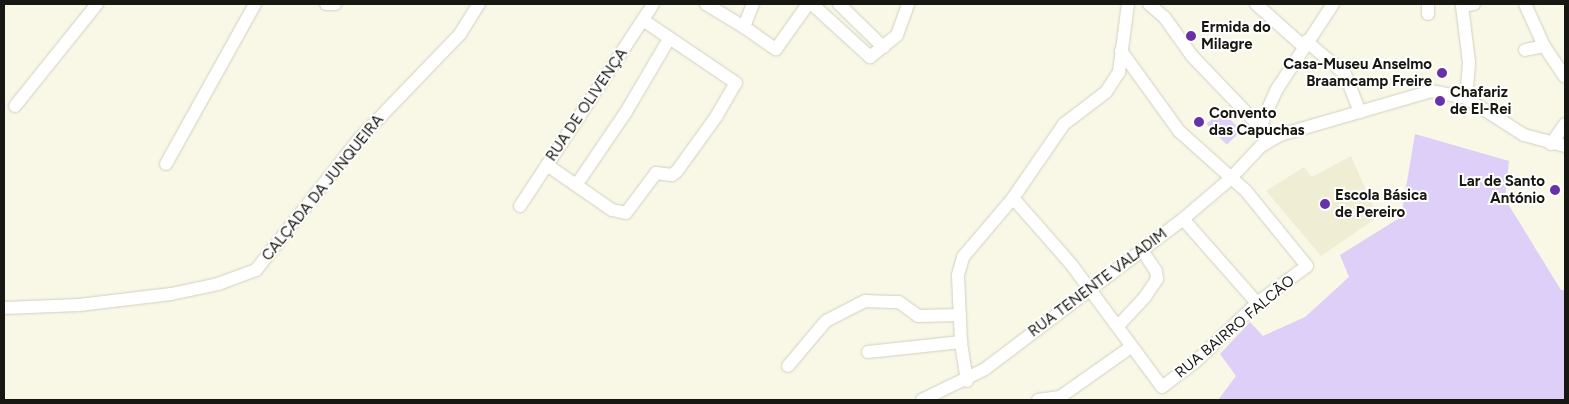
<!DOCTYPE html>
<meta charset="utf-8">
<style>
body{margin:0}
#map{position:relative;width:1569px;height:404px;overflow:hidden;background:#f9f8e7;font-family:Figtree,sans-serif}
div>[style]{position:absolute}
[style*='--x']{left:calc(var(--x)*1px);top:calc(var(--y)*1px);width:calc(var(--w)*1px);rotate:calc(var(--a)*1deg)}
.built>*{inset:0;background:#efedd4}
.green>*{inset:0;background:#ddcff7;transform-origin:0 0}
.roads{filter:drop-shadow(0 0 1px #d1d0bf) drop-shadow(0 0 1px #d1d0bf)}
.minor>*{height:12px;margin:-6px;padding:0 6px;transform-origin:6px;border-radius:6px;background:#fff}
.dots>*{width:14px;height:14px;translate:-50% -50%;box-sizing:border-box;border:2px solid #fff;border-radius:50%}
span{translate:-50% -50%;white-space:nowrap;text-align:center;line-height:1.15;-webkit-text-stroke:4px #fff;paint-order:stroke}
.poi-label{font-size:15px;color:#181812;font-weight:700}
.left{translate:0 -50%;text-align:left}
.right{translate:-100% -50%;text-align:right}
.street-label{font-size:15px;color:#181812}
.frame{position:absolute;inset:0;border:5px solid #181812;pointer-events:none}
</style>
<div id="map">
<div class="built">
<div style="clip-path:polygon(1351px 156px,1378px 217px,1321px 256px,1266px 191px,1304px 167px,1312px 177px)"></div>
</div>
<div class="green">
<div style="left:1221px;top:110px;width:29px;height:20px;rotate:46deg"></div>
<div style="clip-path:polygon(1415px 134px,1509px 161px,1505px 199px,1561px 290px,1565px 290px,1565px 400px,1218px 400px,1236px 376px,1220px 354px,1250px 322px,1263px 336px,1305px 317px,1349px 277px,1340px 255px,1401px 217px)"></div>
</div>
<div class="roads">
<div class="minor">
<div style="--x:326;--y:4;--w:9;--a:0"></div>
<div style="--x:706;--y:4;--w:44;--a:31.2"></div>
<div style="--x:744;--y:27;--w:25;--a:-69"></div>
<div style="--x:812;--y:4;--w:79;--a:42.4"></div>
<div style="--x:870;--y:57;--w:35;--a:-39"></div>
<div style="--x:897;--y:35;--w:33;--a:-70"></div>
<div style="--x:839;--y:4;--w:62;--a:44.3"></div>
<div style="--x:1149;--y:4;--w:21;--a:41"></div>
<div style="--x:1165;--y:18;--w:47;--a:54.6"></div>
<div style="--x:1192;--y:56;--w:100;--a:46.2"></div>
<div style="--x:1256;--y:4;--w:63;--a:41.8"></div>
<div style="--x:1428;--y:4;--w:10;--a:90"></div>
<div style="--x:1525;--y:4;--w:46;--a:65.7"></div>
<div style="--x:1544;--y:46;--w:37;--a:56"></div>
<div style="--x:744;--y:27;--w:39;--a:35"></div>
<div style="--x:776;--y:49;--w:55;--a:-54.6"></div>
<div style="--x:1306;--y:41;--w:51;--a:40.2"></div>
<div style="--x:1345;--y:74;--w:41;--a:68.5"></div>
<div style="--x:1525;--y:50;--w:19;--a:-12"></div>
<div style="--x:1466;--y:98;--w:36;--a:-85"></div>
<div style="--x:1469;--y:62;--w:56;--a:-97.1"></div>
<div style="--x:1462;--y:6;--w:12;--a:-9"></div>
<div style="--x:15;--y:106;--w:131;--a:-51.2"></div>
<div style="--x:1261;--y:134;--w:14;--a:-82"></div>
<div style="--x:1263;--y:120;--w:34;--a:-66"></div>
<div style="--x:1277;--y:89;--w:102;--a:-56.6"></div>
<div style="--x:1551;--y:144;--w:24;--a:-55"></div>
<div style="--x:166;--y:164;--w:183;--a:-60.9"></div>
<div style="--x:547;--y:165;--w:79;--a:34.7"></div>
<div style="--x:612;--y:210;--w:14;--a:12"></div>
<div style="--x:626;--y:213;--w:50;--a:-53.1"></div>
<div style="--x:656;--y:173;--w:16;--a:7"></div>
<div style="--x:672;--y:175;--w:6;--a:-39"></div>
<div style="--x:677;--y:171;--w:67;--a:-54.2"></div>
<div style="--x:716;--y:117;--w:39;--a:-60"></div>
<div style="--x:736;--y:83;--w:112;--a:-145.9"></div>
<div style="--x:577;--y:184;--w:87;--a:-55.8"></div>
<div style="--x:626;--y:112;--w:85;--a:-59.5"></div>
<div style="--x:1013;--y:198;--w:88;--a:48.7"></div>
<div style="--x:1071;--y:264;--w:153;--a:53.5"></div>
<div style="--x:1162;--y:387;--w:39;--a:-37"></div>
<div style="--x:1193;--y:364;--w:88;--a:-43.6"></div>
<div style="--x:1257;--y:303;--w:62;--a:-36.5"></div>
<div style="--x:1307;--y:266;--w:97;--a:-129.1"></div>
<div style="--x:1246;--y:191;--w:90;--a:-138.2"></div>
<div style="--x:1179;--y:131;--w:99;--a:-125.9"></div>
<div style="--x:520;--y:206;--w:242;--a:-56.6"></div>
<div style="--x:1183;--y:219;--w:112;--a:48.6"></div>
<div style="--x:4;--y:308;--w:75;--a:-2.3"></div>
<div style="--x:79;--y:305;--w:93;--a:-6.8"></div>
<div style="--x:171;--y:294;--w:48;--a:-12"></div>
<div style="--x:218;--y:284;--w:40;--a:-20.2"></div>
<div style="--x:256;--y:270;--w:167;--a:-51.8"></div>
<div style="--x:359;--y:139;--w:146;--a:-46.1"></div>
<div style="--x:460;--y:34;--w:36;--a:-58"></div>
<div style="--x:1118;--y:326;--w:40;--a:-47"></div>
<div style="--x:1145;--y:297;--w:22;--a:-56"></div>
<div style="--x:1157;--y:279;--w:8;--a:-97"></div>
<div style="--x:1156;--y:271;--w:25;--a:-124"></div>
<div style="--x:868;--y:352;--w:94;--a:-6.1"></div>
<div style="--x:788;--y:366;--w:59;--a:-49.8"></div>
<div style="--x:826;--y:321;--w:44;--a:-27.1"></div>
<div style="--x:865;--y:301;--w:34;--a:2"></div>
<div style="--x:899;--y:302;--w:24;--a:36"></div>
<div style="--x:918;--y:316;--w:42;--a:-1.4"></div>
<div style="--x:967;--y:381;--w:39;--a:-99"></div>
<div style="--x:961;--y:342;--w:67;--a:-92.6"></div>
<div style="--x:958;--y:275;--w:19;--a:-74"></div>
<div style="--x:963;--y:257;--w:77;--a:-49.7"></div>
<div style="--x:1013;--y:198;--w:90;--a:-55.4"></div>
<div style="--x:1064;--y:124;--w:53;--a:-37.3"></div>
<div style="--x:1106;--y:92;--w:24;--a:-57"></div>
<div style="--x:1119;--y:72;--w:69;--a:-82.5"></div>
<div style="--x:922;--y:400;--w:70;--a:-26.2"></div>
<div style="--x:985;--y:369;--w:248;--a:-37.1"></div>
<div style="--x:1183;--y:219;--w:62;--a:-40.4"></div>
<div style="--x:1230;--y:179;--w:45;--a:-46.8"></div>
<div style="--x:1261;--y:146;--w:22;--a:-30"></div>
<div style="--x:1280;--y:135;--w:157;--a:-16.2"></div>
<div style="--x:1431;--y:91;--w:36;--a:11"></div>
<div style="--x:1466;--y:98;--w:69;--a:32.5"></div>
<div style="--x:1524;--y:135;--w:42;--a:15"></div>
<div style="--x:1038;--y:400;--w:22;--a:-8"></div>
<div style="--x:1060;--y:397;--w:87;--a:-35.2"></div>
</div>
</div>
<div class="dots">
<div style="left:1191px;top:36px;background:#6931a8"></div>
<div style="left:1442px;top:73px;background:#6931a8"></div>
<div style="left:1440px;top:101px;background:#6931a8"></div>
<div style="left:1199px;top:122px;background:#6931a8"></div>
<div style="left:1555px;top:190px;background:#6931a8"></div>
<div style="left:1325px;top:204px;background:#6931a8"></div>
</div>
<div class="poi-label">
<span class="left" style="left:1201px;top:36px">Ermida do<br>Milagre</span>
<span class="right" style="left:1432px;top:73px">Casa-Museu Anselmo<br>Braamcamp Freire</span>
<span class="left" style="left:1450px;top:101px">Chafariz<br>de El-Rei</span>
<span class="left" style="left:1209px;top:122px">Convento<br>das Capuchas</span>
<span class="right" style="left:1545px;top:190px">Lar de Santo<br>António</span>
<span class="left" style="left:1335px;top:204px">Escola Básica<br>de Pereiro</span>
</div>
<div class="street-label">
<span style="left:587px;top:105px;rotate:-56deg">RUA DE OLIVENÇA</span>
<span style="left:323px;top:188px;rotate:-51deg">CALÇADA DA JUNQUEIRA</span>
<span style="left:1098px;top:283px;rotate:-37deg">RUA TENENTE VALADIM</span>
<span style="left:1235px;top:327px;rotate:-40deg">RUA BAIRRO FALCÃO</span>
</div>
<div class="frame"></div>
</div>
